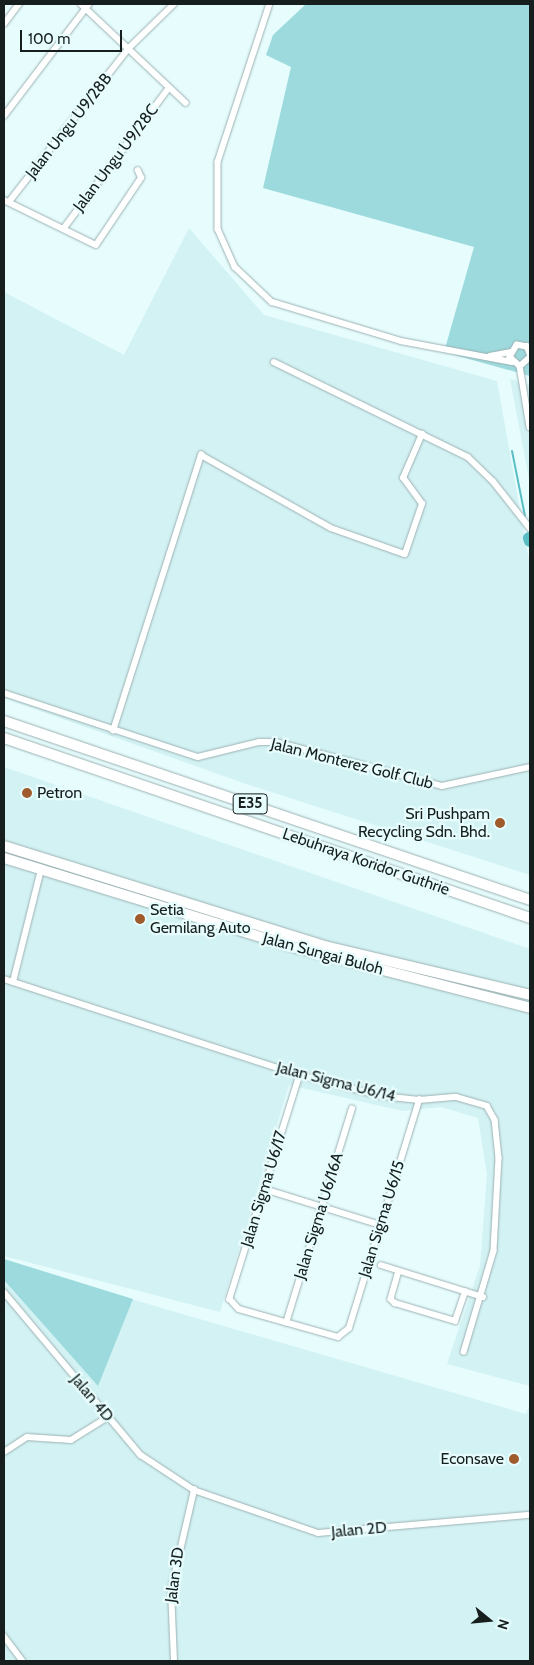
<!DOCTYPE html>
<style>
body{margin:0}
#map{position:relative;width:534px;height:1665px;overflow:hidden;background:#e6fcfd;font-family:Cabin,sans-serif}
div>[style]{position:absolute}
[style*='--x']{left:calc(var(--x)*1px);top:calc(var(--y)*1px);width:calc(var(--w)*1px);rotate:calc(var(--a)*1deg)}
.built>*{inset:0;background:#d3f2f4}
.green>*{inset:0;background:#9ddade}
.stream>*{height:2px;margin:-1px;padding:0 1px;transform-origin:1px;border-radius:1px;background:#5abfc5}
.river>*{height:12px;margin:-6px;padding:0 6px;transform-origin:6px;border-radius:6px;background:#5abfc5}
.roads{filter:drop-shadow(0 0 1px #9cb1b2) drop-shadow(0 0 1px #9cb1b2)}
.street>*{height:5.5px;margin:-2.75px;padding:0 2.75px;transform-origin:2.75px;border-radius:2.75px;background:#fff}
.highway>*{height:10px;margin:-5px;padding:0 5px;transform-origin:5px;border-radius:5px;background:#fff}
.dots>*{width:14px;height:14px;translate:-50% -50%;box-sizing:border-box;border:2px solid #e6fcfd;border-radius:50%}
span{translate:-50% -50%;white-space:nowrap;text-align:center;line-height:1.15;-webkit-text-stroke:4.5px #e6fcfd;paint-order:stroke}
.shield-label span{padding:1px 4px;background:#e6fcfd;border:1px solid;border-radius:4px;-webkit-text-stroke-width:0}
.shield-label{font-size:15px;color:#161e1e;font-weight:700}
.street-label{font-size:16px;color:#161e1e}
.poi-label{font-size:16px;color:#161e1e}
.left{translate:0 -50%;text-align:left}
.right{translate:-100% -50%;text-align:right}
.frame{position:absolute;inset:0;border:5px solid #161e1e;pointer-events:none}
.north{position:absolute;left:464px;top:1595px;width:50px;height:50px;-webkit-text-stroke:4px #e6fcfd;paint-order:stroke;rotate:107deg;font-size:14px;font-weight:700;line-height:20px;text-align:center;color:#161e1e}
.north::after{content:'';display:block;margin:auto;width:18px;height:22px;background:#161e1e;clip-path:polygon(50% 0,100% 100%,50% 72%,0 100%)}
.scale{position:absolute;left:20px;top:30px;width:102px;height:22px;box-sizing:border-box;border:2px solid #161e1e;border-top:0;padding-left:6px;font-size:15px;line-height:18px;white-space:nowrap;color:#161e1e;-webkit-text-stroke:4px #e6fcfd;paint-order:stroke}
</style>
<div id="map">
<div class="built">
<div style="clip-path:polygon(189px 228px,264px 315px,497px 381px,530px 566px,530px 875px,246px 784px,4px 698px,4px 292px,124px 355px)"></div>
<div style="clip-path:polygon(510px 379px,530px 385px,530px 484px)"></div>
<div style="clip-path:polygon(4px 767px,530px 949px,530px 1386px,447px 1364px,480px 1266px,487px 1175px,478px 1118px,441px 1107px,403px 1111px,289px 1085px,220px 1312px,4px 1256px)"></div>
<div style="clip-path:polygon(4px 1262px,526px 1414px,530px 1405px,530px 1661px,4px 1661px)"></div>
</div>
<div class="green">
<div style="clip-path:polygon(306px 4px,530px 4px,530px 376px,444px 352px,474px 247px,263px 188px,291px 67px,266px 55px,273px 35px)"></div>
<div style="clip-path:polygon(4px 1259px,133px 1299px,98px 1386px,4px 1280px)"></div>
</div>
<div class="stream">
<div style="--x:512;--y:451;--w:66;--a:78.7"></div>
</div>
<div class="river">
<div style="--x:529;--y:538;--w:3;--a:72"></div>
</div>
<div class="roads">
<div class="street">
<div style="--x:81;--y:4;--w:144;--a:43.3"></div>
<div style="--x:270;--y:4;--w:166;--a:108.2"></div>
<div style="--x:218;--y:162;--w:67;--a:90"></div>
<div style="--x:218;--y:229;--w:42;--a:65.9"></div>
<div style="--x:235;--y:267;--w:51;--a:43.4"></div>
<div style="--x:272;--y:302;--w:135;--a:16.8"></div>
<div style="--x:401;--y:341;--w:113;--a:10.7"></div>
<div style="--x:4;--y:24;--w:25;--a:-53"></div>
<div style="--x:4;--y:116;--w:141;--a:-52.8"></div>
<div style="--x:4;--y:200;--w:102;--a:26.1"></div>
<div style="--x:96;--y:245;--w:81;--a:-56.1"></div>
<div style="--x:141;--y:178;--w:8;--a:-113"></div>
<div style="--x:9;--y:202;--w:194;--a:-52.1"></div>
<div style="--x:128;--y:49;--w:64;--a:-44.4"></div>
<div style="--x:64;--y:228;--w:174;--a:-53.2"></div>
<div style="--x:530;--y:355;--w:9;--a:-111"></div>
<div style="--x:527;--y:347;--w:10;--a:-169"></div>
<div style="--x:517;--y:345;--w:14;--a:120"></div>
<div style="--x:510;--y:357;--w:13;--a:42"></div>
<div style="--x:520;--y:366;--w:13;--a:-42"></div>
<div style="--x:490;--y:356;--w:20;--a:-11"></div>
<div style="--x:274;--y:362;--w:216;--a:26.1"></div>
<div style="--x:468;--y:457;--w:35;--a:44"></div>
<div style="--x:493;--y:481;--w:60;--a:51.8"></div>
<div style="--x:520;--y:366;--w:62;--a:80.7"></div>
<div style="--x:4;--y:693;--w:204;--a:18.3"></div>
<div style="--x:198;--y:757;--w:63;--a:-13.8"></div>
<div style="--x:259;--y:742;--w:17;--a:0"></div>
<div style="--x:276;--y:742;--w:172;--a:14.8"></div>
<div style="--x:442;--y:786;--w:90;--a:-12.2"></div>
<div style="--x:113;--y:731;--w:290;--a:-72.3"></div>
<div style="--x:201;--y:455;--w:149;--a:29.3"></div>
<div style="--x:331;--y:528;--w:78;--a:19.4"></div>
<div style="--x:405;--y:554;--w:53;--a:-71.2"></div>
<div style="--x:422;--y:504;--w:32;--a:-126"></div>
<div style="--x:403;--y:478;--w:48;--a:-66.6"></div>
<div style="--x:4;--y:979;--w:311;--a:18"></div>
<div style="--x:300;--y:1075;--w:85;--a:14.4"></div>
<div style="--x:382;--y:1096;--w:37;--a:6"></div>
<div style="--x:419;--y:1100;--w:37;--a:-5"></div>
<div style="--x:456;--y:1097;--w:32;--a:16"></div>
<div style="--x:487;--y:1106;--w:16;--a:60"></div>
<div style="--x:495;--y:1120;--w:38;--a:84"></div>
<div style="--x:499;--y:1158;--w:93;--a:93.1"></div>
<div style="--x:494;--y:1251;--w:105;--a:106.5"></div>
<div style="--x:13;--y:982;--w:115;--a:-76"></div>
<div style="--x:300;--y:1075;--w:235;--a:107.4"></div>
<div style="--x:230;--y:1299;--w:13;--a:48"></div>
<div style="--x:239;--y:1309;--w:103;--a:15.8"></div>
<div style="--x:338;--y:1337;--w:14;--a:-39"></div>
<div style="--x:349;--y:1328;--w:239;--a:-72.9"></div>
<div style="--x:264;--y:1189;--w:122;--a:17.1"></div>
<div style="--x:381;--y:1265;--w:107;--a:17.4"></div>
<div style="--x:399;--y:1271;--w:29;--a:106"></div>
<div style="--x:391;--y:1299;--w:6;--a:45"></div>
<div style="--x:395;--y:1303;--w:63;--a:16.7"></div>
<div style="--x:455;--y:1321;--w:31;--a:-71"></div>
<div style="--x:4;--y:1292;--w:213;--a:50"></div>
<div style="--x:141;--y:1455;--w:64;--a:33.4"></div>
<div style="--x:194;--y:1490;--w:131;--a:19.1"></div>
<div style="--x:318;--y:1533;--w:213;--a:-4.9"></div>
<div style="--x:286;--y:1323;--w:224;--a:-72.9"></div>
<div style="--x:4;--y:1452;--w:27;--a:-33"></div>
<div style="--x:27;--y:1437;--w:44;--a:3.9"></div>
<div style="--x:71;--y:1440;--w:44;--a:-31.9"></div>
<div style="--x:4;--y:1636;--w:31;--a:53"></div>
<div style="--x:174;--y:1661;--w:71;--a:-92.4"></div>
<div style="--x:171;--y:1590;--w:103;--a:-77"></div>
</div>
<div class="highway">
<div style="--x:4;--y:721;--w:556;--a:18.79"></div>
<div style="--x:4;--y:738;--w:556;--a:18.89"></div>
<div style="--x:4;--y:846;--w:336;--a:17.3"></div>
<div style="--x:325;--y:946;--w:211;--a:13.4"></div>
<div style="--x:4;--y:858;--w:307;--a:17.1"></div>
<div style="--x:297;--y:948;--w:241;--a:14.4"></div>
</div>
</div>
<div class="dots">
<div style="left:27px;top:793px;background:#a05b2d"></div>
<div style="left:500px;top:823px;background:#a05b2d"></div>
<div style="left:140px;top:919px;background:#a05b2d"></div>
<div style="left:514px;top:1459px;background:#a05b2d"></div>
</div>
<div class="shield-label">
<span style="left:250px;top:804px">E35</span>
</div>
<div class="street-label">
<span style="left:69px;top:126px;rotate:-52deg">Jalan Ungu U9/28B</span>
<span style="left:116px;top:158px;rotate:-53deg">Jalan Ungu U9/28C</span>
<span style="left:352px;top:764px;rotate:14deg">Jalan Monterez Golf Club</span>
<span style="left:366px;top:862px;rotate:19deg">Lebuhraya Koridor Guthrie</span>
<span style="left:323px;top:954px;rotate:15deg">Jalan Sungai Buloh</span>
<span style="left:336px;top:1082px;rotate:14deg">Jalan Sigma U6/14</span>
<span style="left:264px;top:1189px;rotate:-73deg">Jalan Sigma U6/17</span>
<span style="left:319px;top:1216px;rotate:-73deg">Jalan Sigma U6/16A</span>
<span style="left:382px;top:1219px;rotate:-73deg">Jalan Sigma U6/15</span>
<span style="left:92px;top:1398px;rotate:50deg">Jalan 4D</span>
<span style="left:359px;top:1530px;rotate:-5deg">Jalan 2D</span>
<span style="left:175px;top:1575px;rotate:-82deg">Jalan 3D</span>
</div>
<div class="poi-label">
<span class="left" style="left:37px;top:793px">Petron</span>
<span class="right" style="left:490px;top:823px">Sri Pushpam<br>Recycling Sdn. Bhd.</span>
<span class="left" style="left:150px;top:919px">Setia<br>Gemilang Auto</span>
<span class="right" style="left:504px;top:1459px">Econsave</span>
</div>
<div class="frame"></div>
<div class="north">N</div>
<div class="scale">100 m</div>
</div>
